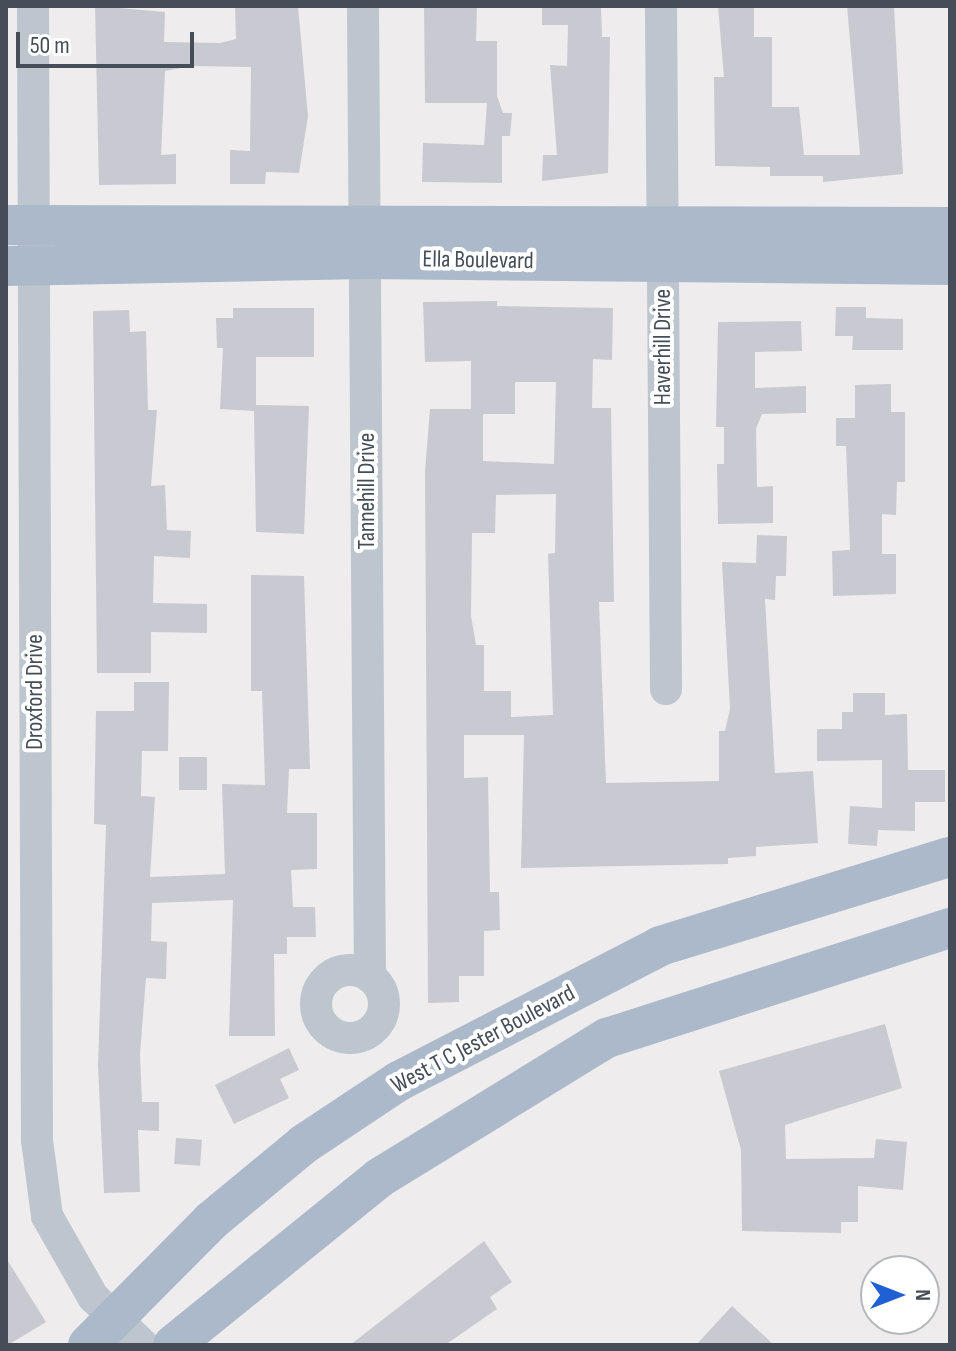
<!DOCTYPE html>
<style>
body{margin:0}
#map{position:relative;width:956px;height:1351px;overflow:hidden;background:#eeecec;font-family:"Sofia Sans Condensed",sans-serif}
div>[style]{position:absolute}
[style*='--x']{left:calc(var(--x)*1px);top:calc(var(--y)*1px);width:calc(var(--w)*1px);rotate:calc(var(--a)*1deg)}
.building>*{inset:0;background:#c9cad1;transform-origin:0 0}
.minor>*{height:32px;margin:-16px;padding:0 16px;transform-origin:16px;border-radius:16px;background:#bdc5ce}
.minor>.ring{margin:-16px;padding:0;box-sizing:content-box;background:none;border:32px solid #bdc5ce;border-radius:50%}
.major>*{height:40px;margin:-20px;padding:0 20px;transform-origin:20px;border-radius:20px;background:#acb9ca}
span{translate:-50% -50%;white-space:nowrap;text-align:center;line-height:1.15;-webkit-text-stroke:8px #fff;paint-order:stroke}
.street-label{font-size:24px;color:#454e58}
.frame{position:absolute;inset:0;border:8px solid #454e58;pointer-events:none}
.north{position:absolute;left:860px;top:1255px;width:80px;height:80px;box-sizing:border-box;background:#fff;border:2px solid #b5b8bc;border-radius:50%;rotate:90deg;font-size:22px;font-weight:700;line-height:32px;text-align:center;color:#454e58}
.north::after{content:'';display:block;margin:auto;width:28px;height:36px;background:#1f60d5;clip-path:polygon(50% 0,100% 100%,50% 72%,0 100%)}
.scale{position:absolute;left:16px;top:32px;width:178px;height:36px;box-sizing:border-box;border:4px solid #454e58;border-top:0;padding-left:10px;font-size:24px;line-height:28px;white-space:nowrap;color:#454e58;-webkit-text-stroke:6px #fff;paint-order:stroke}
</style>
<div id="map">
<div class="building">
<div style="clip-path:polygon(95px 6px,165px 12px,164px 42px,220px 43px,236px 39px,235px 6px,298px 6px,308px 116px,299px 173px,266px 172px,265px 184px,230px 184px,230px 150px,250px 151px,251px 67px,192px 66px,165px 71px,161px 155px,176px 154px,176px 184px,99px 185px)"></div>
<div style="clip-path:polygon(424px 6px,477px 6px,476px 41px,497px 41px,497px 96px,503px 113px,512px 113px,510px 136px,502px 136px,502px 183px,422px 182px,423px 143px,484px 145px,487px 103px,425px 103px)"></div>
<div style="clip-path:polygon(542px 6px,601px 6px,602px 37px,610px 37px,608px 173px,542px 181px,543px 155px,557px 155px,550px 65px,567px 66px,568px 25px,542px 25px)"></div>
<div style="clip-path:polygon(718px 6px,754px 6px,754px 37px,772px 37px,772px 107px,799px 107px,804px 155px,860px 155px,847px 6px,894px 6px,903px 174px,823px 182px,823px 176px,770px 176px,770px 167px,715px 166px,714px 77px,724px 77px)"></div>
<div style="clip-path:polygon(evenodd,497px 301px,497px 306px,613px 308px,612px 360px,593px 359px,592px 408px,611px 408px,614px 602px,599px 602px,606px 783px,719px 781px,719px 731px,725px 731px,730px 709px,722px 562px,756px 563px,757px 535px,787px 536px,786px 576px,776px 576px,775px 600px,765px 599px,775px 773px,813px 771px,818px 843px,756px 847px,756px 856px,728px 858px,728px 864px,521px 868px,524px 735px,464px 735px,464px 778px,488px 777px,490px 892px,499px 892px,500px 930px,484px 931px,484px 976px,459px 976px,459px 1002px,428px 1003px,425px 471px,430px 409px,471px 409px,471px 361px,425px 362px,423px 302px,497px 301px,515px 382px,556px 382px,554px 464px,483px 461px,483px 414px,515px 414px,515px 382px,497px 301px,556px 494px,555px 553px,548px 554px,553px 715px,511px 717px,511px 691px,484px 691px,484px 645px,476px 645px,471px 616px,472px 533px,495px 533px,496px 495px,556px 494px)"></div>
<div style="clip-path:polygon(836px 307px,866px 307px,866px 318px,903px 319px,903px 350px,852px 350px,853px 336px,835px 336px)"></div>
<div style="clip-path:polygon(233px 308px,314px 308px,314px 357px,256px 357px,256px 405px,309px 406px,304px 534px,256px 532px,254px 411px,220px 409px,223px 348px,217px 348px,216px 318px,233px 318px)"></div>
<div style="clip-path:polygon(129px 310px,130px 332px,146px 331px,148px 410px,157px 410px,151px 486px,165px 485px,167px 530px,191px 531px,190px 558px,154px 556px,153px 603px,207px 604px,207px 633px,151px 632px,151px 673px,97px 673px,93px 311px)"></div>
<div style="clip-path:polygon(801px 321px,802px 351px,755px 352px,755px 388px,806px 386px,806px 413px,762px 414px,756px 429px,757px 487px,773px 486px,773px 523px,718px 524px,717px 464px,724px 464px,724px 427px,716px 427px,718px 322px)"></div>
<div style="clip-path:polygon(891px 384px,891px 412px,905px 412px,905px 482px,897px 482px,896px 515px,882px 514px,882px 554px,896px 554px,896px 594px,833px 596px,832px 551px,850px 550px,846px 446px,836px 446px,836px 418px,855px 418px,855px 385px)"></div>
<div style="clip-path:polygon(251px 575px,304px 576px,310px 769px,289px 769px,287px 813px,317px 813px,317px 869px,291px 870px,293px 907px,315px 907px,316px 937px,287px 937px,287px 954px,274px 954px,275px 1036px,229px 1036px,233px 900px,152px 903px,151px 941px,167px 942px,166px 979px,146px 978px,140px 1054px,142px 1102px,159px 1102px,159px 1131px,138px 1130px,140px 1192px,104px 1193px,98px 1066px,106px 825px,94px 824px,96px 711px,134px 711px,134px 682px,169px 682px,168px 751px,142px 751px,141px 796px,155px 797px,150px 877px,225px 874px,222px 784px,265px 785px,262px 691px,251px 691px)"></div>
<div style="clip-path:polygon(853px 693px,885px 693px,885px 715px,907px 714px,908px 770px,945px 770px,945px 802px,915px 802px,915px 831px,878px 830px,877px 846px,848px 844px,850px 806px,882px 808px,882px 760px,817px 761px,817px 729px,842px 729px,842px 712px,853px 712px)"></div>
<div style="left:179px;top:757px;width:28px;height:33px"></div>
<div style="clip-path:polygon(885px 1024px,902px 1088px,785px 1125px,786px 1159px,874px 1158px,876px 1139px,907px 1142px,903px 1190px,858px 1186px,858px 1222px,841px 1222px,841px 1233px,742px 1231px,741px 1150px,719px 1071px)"></div>
<div style="clip-path:polygon(289px 1048px,299px 1070px,280px 1079px,289px 1098px,234px 1124px,215px 1085px)"></div>
<div style="left:176px;top:1138px;width:26px;height:26px;rotate:4deg"></div>
<div style="clip-path:polygon(484px 1241px,512px 1282px,490px 1297px,497px 1309px,445px 1345px,350px 1345px)"></div>
<div style="clip-path:polygon(6px 1258px,46px 1322px,8px 1345px,6px 1345px)"></div>
<div style="clip-path:polygon(732px 1306px,774px 1345px,696px 1345px)"></div>
</div>
<div class="minor">
<div style="--x:33;--y:6;--w:1134;--a:89.8"></div>
<div style="--x:37;--y:1140;--w:77;--a:82.5"></div>
<div style="--x:47;--y:1216;--w:93;--a:60.4"></div>
<div style="--x:93;--y:1297;--w:69;--a:43.8"></div>
<div style="--x:363;--y:6;--w:971;--a:89.59"></div>
<div style="--x:661;--y:6;--w:683;--a:89.58"></div>
<div class="ring" style="left:316px;top:970px;width:36px;height:36px"></div>
</div>
<div class="major">
<div style="--x:6;--y:225;--w:944;--a:0.12"></div>
<div style="--x:6;--y:266;--w:359;--a:-1.1"></div>
<div style="--x:365;--y:259;--w:585;--a:0.59"></div>
<div style="--x:88;--y:1345;--w:175;--a:-45.2"></div>
<div style="--x:211;--y:1221;--w:121;--a:-39.6"></div>
<div style="--x:304;--y:1144;--w:114;--a:-33.6"></div>
<div style="--x:399;--y:1081;--w:294;--a:-27.3"></div>
<div style="--x:660;--y:946;--w:303;--a:-17.1"></div>
<div style="--x:173;--y:1345;--w:265;--a:-39"></div>
<div style="--x:379;--y:1178;--w:268;--a:-31.6"></div>
<div style="--x:607;--y:1038;--w:360;--a:-17.8"></div>
</div>
<div class="street-label">
<span style="left:478px;top:260px;rotate:1deg">Ella Boulevard</span>
<span style="left:663px;top:347px;rotate:-90deg">Haverhill Drive</span>
<span style="left:367px;top:491px;rotate:-90deg">Tannehill Drive</span>
<span style="left:35px;top:692px;rotate:-90deg">Droxford Drive</span>
<span style="left:483px;top:1039px;rotate:-28deg">West T C Jester Boulevard</span>
</div>
<div class="frame"></div>
<div class="north">N</div>
<div class="scale">50 m</div>
</div>
